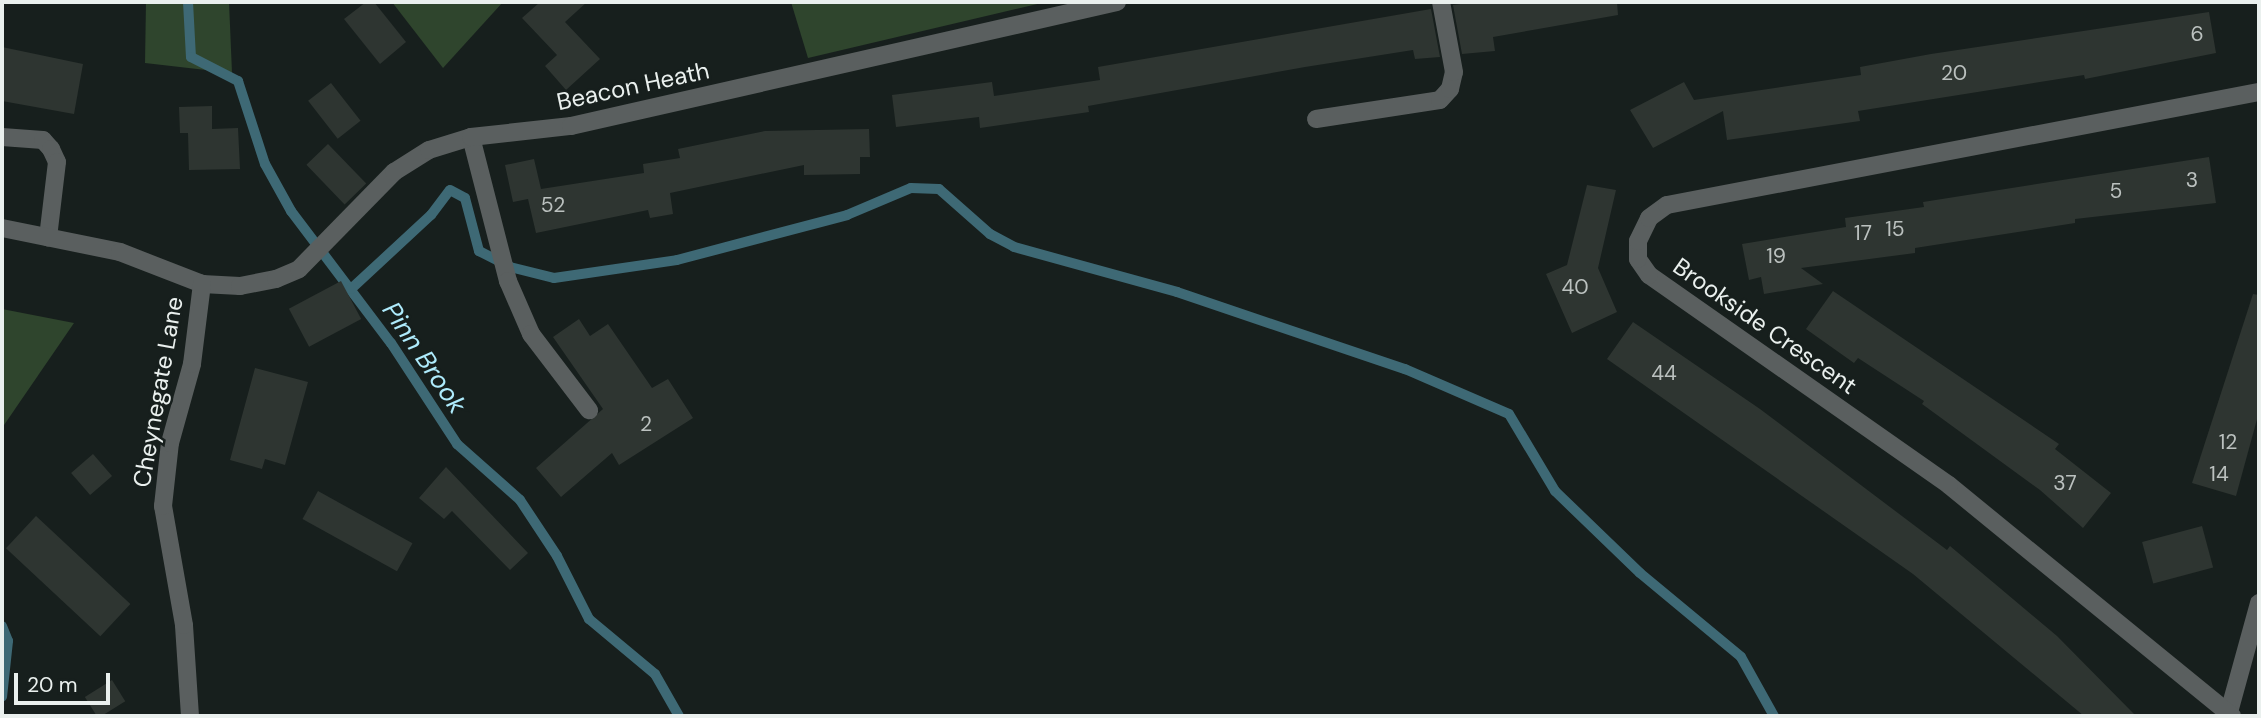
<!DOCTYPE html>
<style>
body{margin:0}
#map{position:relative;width:2261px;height:718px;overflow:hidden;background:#171f1d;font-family:"DM Sans",sans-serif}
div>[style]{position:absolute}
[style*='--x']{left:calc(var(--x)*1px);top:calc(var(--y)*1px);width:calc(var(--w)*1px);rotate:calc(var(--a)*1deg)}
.green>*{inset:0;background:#2f452d}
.stream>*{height:10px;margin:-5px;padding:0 5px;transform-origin:5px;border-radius:5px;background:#3e6975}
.building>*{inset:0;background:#2e3531;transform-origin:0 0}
.minor>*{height:18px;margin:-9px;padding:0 9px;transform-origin:9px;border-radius:9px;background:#5a5f5f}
span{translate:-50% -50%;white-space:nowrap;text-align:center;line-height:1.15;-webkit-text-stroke:5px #171f1d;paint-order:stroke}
.number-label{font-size:21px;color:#bbc1bf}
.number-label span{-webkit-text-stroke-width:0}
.street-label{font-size:24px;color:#eaf0ee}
.water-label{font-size:26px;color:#aeebfc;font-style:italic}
.frame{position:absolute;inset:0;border:4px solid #eaf0ee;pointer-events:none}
.scale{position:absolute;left:14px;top:673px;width:96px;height:32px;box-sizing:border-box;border:4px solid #eaf0ee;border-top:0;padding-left:9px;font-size:21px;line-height:24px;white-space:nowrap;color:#eaf0ee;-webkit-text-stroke:5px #171f1d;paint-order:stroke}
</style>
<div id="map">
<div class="green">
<div style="clip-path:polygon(146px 2px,229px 2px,232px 73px,145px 63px)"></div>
<div style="clip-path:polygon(392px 2px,503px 2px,443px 68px)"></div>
<div style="clip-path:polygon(791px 2px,1046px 2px,808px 58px)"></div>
<div style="clip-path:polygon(2px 309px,74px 323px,2px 428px)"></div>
</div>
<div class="stream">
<div style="--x:188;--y:2;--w:55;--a:86.9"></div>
<div style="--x:191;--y:57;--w:53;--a:27.1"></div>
<div style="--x:238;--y:81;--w:87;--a:72"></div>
<div style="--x:265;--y:164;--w:54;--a:61"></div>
<div style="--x:291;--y:211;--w:166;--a:52.9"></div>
<div style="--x:391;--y:343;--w:121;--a:56.8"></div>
<div style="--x:457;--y:444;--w:84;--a:41.6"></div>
<div style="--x:520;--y:500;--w:67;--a:56.5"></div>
<div style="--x:557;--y:556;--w:71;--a:63.1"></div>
<div style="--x:589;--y:619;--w:86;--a:39.8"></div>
<div style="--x:655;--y:674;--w:48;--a:60.3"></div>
<div style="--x:351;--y:289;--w:109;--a:-42.8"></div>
<div style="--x:431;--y:215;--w:31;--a:-53"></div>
<div style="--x:450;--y:190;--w:17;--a:28"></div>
<div style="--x:465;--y:198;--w:55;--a:75.2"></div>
<div style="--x:479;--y:251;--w:35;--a:27"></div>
<div style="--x:510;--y:267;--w:45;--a:14"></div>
<div style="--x:554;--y:278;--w:124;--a:-8.3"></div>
<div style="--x:677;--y:260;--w:176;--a:-14.8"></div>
<div style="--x:847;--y:215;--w:69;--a:-22.9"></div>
<div style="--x:911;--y:188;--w:28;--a:2"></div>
<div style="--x:939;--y:189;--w:68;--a:41.4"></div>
<div style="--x:990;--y:234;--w:27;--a:28"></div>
<div style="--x:1014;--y:247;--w:169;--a:15.4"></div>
<div style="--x:1177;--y:292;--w:241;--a:18.7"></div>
<div style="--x:1405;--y:369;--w:113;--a:23.4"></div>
<div style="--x:1509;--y:414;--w:90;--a:59.1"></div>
<div style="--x:1555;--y:491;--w:118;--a:44"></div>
<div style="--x:1640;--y:573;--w:131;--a:39.7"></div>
<div style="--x:1741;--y:657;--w:68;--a:60.8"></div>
<div style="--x:2;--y:626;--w:16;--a:68"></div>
<div style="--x:8;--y:641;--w:56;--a:96.1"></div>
</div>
<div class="building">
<div style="clip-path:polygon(366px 2px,374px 2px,406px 42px,380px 64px,344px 19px)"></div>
<div style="clip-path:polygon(540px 2px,587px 2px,565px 22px,600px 59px,566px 90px,545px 66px,557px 55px,522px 18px)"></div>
<div style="clip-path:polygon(1476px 2px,1617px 2px,1618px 15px,1493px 37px,1495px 51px,1462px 54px,1453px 5px)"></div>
<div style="clip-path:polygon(1431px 9px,1440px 57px,1415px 59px,1413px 50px,1305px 67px,1088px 106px,1089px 112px,980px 128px,979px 117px,896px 127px,892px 95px,992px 82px,994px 96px,1100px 80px,1098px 67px)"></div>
<div style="clip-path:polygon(2209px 12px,2216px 53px,2085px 79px,2084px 75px,1858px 111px,1860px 121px,1727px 140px,1723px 111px,1653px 148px,1630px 110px,1684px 82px,1694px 100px,1861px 75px,1860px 67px,1931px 54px)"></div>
<div style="clip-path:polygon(2px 47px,83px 64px,74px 114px,2px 101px)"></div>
<div style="left:331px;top:83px;width:48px;height:29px;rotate:52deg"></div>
<div style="clip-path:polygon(212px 106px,212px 129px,238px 128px,240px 169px,189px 170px,188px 133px,180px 133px,179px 107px)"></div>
<div style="clip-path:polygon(869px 129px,870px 157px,860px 157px,860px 174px,804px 175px,804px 165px,670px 193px,673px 214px,650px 218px,648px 210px,536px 233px,528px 199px,513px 202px,505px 165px,534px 159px,541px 189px,644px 173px,643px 164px,680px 158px,678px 149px,765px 131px)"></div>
<div style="left:328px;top:144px;width:55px;height:30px;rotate:46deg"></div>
<div style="clip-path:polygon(2209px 157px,2216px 203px,2075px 219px,2075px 223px,1915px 248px,1915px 253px,1801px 268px,1823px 284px,1764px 294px,1761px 277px,1749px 280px,1742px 244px,1846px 227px,1845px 218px,1924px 207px,1923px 202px)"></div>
<div style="clip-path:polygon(1587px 185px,1616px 190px,1598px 268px,1617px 312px,1572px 333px,1546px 274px,1567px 265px)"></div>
<div style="left:341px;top:281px;width:43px;height:59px;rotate:62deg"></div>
<div style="clip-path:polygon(1833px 291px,2059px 444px,2055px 449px,2111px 493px,2083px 528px,2040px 490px,1922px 404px,1924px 401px,1858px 358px,1854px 363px,1806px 329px)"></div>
<div style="clip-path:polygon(2253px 294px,2259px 295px,2259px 412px,2236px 496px,2192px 483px)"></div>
<div style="clip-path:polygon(579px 319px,590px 336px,608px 324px,652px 388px,668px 379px,693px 418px,619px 465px,612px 453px,561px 497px,536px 468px,603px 409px,553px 337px)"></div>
<div style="clip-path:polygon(1633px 322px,1760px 409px,1947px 550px,1950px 546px,2057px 636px,2136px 716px,2084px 716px,1913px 574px,1607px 359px)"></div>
<div style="clip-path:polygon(255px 368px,308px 382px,285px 465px,265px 459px,262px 469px,230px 460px)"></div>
<div style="left:93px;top:454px;width:29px;height:29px;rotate:49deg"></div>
<div style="clip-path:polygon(446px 467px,528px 553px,510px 570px,452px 511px,444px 519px,419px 498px)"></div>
<div style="left:318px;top:491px;width:108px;height:32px;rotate:29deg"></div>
<div style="left:36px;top:516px;width:129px;height:44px;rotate:43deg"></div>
<div style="left:2202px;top:526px;width:43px;height:62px;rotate:75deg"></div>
<div style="left:112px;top:680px;width:25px;height:32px;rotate:58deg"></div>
</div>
<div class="minor">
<div style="--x:1316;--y:119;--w:125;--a:-8.7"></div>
<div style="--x:1440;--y:100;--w:15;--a:-48"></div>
<div style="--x:1450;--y:89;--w:17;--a:-77"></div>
<div style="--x:1454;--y:72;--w:71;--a:-100.5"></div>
<div style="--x:2;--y:137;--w:41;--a:4.2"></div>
<div style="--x:43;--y:140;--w:12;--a:48"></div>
<div style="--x:51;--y:149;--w:14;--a:65"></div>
<div style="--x:57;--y:162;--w:76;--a:96.8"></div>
<div style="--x:471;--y:137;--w:149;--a:75.6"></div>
<div style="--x:508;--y:281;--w:58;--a:66.5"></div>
<div style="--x:531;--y:334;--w:96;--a:52.7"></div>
<div style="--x:2;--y:228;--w:120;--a:11.5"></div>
<div style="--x:120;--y:252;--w:88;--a:21.3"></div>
<div style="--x:202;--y:284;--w:38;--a:3"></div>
<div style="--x:240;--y:286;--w:37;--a:-11"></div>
<div style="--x:276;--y:279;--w:25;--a:-23"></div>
<div style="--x:299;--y:269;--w:136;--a:-45.6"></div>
<div style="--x:394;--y:172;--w:41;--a:-32.2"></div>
<div style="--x:429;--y:150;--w:44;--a:-17.2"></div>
<div style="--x:471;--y:137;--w:101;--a:-6.3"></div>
<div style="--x:571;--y:126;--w:560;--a:-12.8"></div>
<div style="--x:2229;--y:712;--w:113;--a:-74.6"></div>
<div style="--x:190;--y:716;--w:91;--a:-93.8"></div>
<div style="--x:184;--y:625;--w:121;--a:-100"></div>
<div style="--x:163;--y:506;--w:63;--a:-83.7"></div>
<div style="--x:170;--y:443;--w:82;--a:-74.4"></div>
<div style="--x:192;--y:364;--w:81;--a:-82.9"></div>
<div style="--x:2232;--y:716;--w:365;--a:-140.8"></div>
<div style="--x:1949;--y:485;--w:366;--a:-145"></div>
<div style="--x:1649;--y:275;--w:19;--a:-125"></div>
<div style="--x:1638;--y:259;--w:18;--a:-90"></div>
<div style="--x:1638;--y:241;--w:25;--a:-64"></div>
<div style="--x:1649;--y:218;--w:22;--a:-36"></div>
<div style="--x:1667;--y:205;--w:603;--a:-10.81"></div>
</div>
<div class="number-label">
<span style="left:2197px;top:34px">6</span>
<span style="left:1954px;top:73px">20</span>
<span style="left:2192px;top:180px">3</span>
<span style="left:2116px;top:191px">5</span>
<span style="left:553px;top:205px">52</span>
<span style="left:1895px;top:229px">15</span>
<span style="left:1863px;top:233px">17</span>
<span style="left:1776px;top:256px">19</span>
<span style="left:1575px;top:287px">40</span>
<span style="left:1664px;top:373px">44</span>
<span style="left:646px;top:424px">2</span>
<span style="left:2228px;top:442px">12</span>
<span style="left:2219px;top:474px">14</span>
<span style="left:2065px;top:483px">37</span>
</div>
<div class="street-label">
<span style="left:633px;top:86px;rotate:-12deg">Beacon Heath</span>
<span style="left:1765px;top:326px;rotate:35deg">Brookside Crescent</span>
<span style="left:158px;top:392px;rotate:-80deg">Cheynegate Lane</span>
</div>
<div class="water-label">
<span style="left:424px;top:358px;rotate:56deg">Pinn Brook</span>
</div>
<div class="frame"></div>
<div class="scale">20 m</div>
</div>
